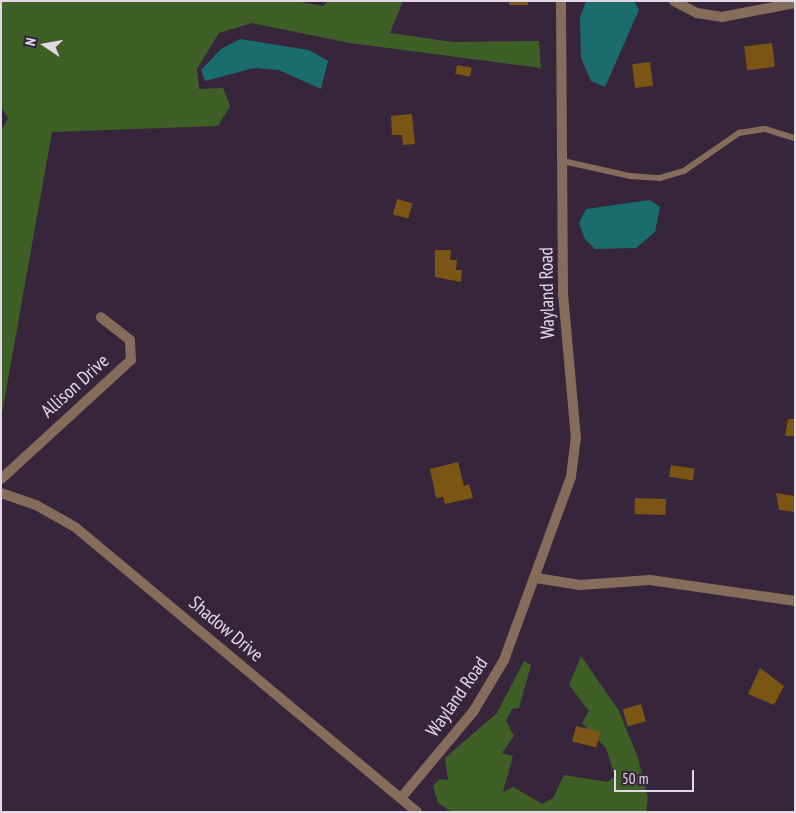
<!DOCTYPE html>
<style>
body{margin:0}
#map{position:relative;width:796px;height:813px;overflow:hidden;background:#37253b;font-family:"PT Sans Narrow",sans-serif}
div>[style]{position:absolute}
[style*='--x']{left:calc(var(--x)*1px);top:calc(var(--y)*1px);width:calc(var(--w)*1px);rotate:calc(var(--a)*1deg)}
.forest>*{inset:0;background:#3e6027}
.water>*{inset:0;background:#1b6c6c}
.building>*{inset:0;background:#7b5513;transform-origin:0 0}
.lane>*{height:5.5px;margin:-2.75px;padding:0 2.75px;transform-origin:2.75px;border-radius:2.75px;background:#866d5b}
.street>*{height:10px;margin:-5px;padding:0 5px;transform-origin:5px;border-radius:5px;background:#866d5b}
span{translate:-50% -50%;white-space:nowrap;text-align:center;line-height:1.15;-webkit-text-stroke:4.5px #37253b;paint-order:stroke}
.street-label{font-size:19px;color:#e3d8e6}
.frame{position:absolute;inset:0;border:2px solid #e3d8e6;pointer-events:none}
.north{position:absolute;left:20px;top:20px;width:50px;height:50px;-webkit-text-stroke:4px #37253b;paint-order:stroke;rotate:282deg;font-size:14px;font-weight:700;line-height:20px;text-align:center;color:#e3d8e6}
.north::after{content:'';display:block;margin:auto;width:18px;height:22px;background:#e3d8e6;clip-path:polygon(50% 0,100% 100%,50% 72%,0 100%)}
.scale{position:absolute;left:614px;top:770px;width:80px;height:22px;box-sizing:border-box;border:2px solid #e3d8e6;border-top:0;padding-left:6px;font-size:15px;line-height:18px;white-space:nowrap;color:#e3d8e6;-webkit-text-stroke:4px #37253b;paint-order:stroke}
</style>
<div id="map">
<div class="forest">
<div style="clip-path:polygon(1px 1px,296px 1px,323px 6px,328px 1px,403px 1px,390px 33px,453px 42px,539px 41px,541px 68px,350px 43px,252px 23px,219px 33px,197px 69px,199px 89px,223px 88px,230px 106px,218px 126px,52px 132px,1px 419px,1px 132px,8px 118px,1px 107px)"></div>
<div style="clip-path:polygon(581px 656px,619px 711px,638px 758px,648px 797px,646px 812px,452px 812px,438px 803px,433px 786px,440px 779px,448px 780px,445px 758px,497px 713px,524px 661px,531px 665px,519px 708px,512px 709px,506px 721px,514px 736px,502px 753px,513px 756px,503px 792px,513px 787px,542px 804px,553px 798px,564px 775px,607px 782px,615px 776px,606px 748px,582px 723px,589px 711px,569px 685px)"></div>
</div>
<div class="water">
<div style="clip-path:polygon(586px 1px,634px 1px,639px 10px,605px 87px,591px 81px,581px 58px,580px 17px)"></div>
<div style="clip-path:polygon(240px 39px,309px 50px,328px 61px,321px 89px,279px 70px,254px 68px,205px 81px,201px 70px,221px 49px)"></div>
<div style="clip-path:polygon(650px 200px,660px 207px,655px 232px,636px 248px,595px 249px,585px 239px,579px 223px,586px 209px)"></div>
</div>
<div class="building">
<div style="left:509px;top:1px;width:19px;height:4px"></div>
<div style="left:772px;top:43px;width:24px;height:28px;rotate:83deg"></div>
<div style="left:650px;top:62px;width:24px;height:18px;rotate:83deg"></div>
<div style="left:457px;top:65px;width:15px;height:9px;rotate:11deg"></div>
<div style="clip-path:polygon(412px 114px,415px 144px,403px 145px,402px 135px,392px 135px,391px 116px)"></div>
<div style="left:397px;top:199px;width:16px;height:16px;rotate:15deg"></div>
<div style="clip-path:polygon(435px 250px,451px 250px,450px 260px,457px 260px,456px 270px,462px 270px,461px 282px,435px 277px)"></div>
<div style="clip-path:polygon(788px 419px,795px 419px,795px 436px,785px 436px)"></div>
<div style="clip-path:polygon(458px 462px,464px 486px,469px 484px,473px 498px,445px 504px,443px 497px,436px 498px,430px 469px)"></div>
<div style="left:671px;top:465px;width:24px;height:12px;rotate:9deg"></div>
<div style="clip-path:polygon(776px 493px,795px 496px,795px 512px,779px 510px)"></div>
<div style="left:635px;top:498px;width:31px;height:16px;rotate:2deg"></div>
<div style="clip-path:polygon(760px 668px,784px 686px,774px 705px,748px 694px)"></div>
<div style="left:641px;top:704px;width:18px;height:19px;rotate:74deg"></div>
<div style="left:576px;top:726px;width:25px;height:16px;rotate:14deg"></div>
</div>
<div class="lane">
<div style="--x:563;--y:161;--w:69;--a:12.6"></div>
<div style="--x:630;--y:176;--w:30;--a:4"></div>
<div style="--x:660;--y:178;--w:25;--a:-16"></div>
<div style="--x:684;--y:171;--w:67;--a:-34.6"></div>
<div style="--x:739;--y:133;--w:26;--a:-9"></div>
<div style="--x:765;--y:129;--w:31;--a:17"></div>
</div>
<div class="street">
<div style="--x:674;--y:1;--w:26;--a:28"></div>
<div style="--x:697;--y:13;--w:25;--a:9"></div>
<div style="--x:722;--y:17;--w:74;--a:-10.9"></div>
<div style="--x:1;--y:479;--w:176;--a:-42.5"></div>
<div style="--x:131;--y:360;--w:20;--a:-93"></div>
<div style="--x:130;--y:340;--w:37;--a:-142"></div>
<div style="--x:1;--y:493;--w:37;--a:19"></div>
<div style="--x:36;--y:505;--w:45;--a:29.4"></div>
<div style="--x:75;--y:527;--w:445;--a:39.8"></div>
<div style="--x:536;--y:578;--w:45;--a:9"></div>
<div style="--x:580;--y:585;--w:70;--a:-4.1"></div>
<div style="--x:650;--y:580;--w:147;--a:8.2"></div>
<div style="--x:401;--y:798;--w:112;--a:-50.1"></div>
<div style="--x:473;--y:712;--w:61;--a:-59.2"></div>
<div style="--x:504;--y:660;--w:195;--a:-69.9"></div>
<div style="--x:571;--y:477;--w:38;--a:-83"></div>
<div style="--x:576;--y:439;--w:146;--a:-95.1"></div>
<div style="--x:563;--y:294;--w:293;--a:-90.4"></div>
</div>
<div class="street-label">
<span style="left:547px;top:293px;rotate:-91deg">Wayland Road</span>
<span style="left:75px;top:386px;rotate:-42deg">Allison Drive</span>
<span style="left:226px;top:629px;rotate:40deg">Shadow Drive</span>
<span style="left:457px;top:697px;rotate:-55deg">Wayland Road</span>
</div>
<div class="frame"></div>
<div class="north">N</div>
<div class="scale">50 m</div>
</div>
